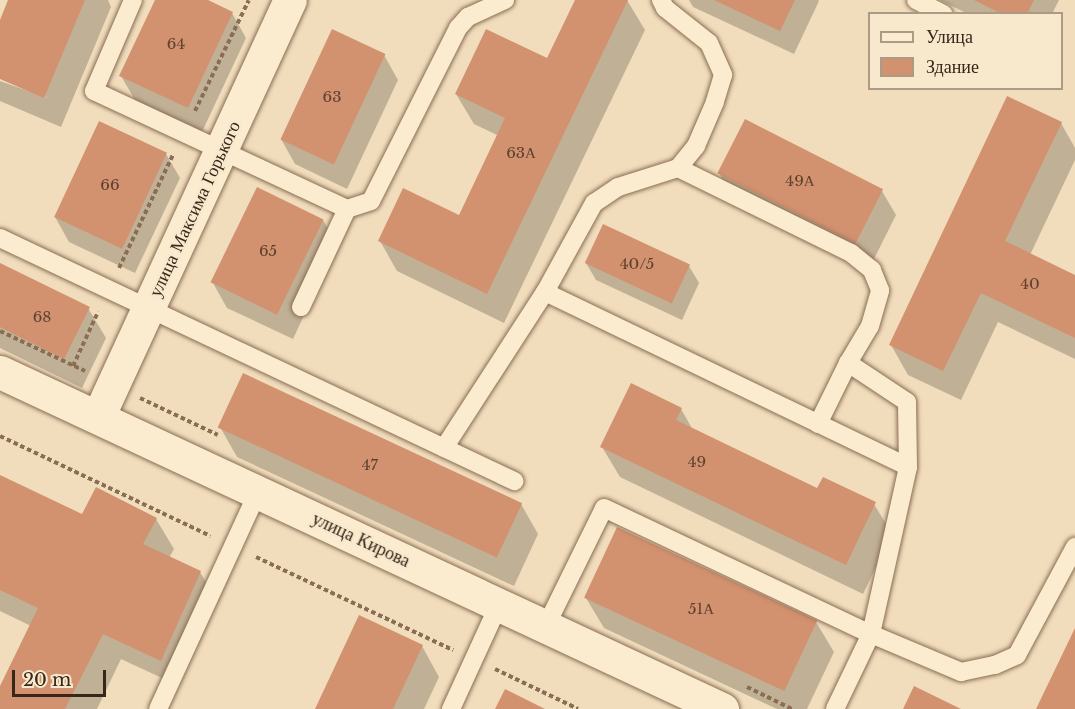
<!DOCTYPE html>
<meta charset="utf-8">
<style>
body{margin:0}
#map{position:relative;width:1075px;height:709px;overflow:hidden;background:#f1ddbc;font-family:"Libre Baskerville",serif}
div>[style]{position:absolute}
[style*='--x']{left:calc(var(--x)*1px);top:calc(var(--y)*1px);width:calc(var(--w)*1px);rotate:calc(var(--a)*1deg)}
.shadow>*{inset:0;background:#0003}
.building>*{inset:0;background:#d2916f;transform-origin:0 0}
.path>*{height:4px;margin-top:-2px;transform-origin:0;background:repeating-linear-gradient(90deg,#896d54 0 4.5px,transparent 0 7.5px)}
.roads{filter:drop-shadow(0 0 2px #896d54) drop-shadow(0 0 2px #896d54)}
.service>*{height:18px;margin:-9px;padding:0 9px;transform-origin:9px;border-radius:9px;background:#fbebcf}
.minor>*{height:33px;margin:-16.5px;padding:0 16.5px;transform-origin:16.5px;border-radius:16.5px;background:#fbebcf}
span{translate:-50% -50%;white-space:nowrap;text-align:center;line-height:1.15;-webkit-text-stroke:4.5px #f8e8cc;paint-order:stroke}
.number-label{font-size:15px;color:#5e412f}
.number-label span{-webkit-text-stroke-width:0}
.street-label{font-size:18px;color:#37261a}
.legend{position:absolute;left:868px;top:12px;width:195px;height:78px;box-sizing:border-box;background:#f8e8cc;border:2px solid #ab9a85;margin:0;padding:8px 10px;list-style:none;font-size:18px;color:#37261a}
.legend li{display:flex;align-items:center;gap:12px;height:30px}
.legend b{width:30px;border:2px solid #ab9a85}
.scale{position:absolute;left:12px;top:670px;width:94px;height:27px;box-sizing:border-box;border:3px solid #37261a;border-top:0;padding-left:8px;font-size:18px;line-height:21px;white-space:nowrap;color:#37261a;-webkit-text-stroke:4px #f8e8cc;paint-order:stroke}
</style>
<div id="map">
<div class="shadow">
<div style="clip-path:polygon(10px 0,108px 0,111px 7px,61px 127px,0 101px,0 81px,51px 99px,0 78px,0 24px)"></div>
<div style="clip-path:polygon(157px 0,204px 0,232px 13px,246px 38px,202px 132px,135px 100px,121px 76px)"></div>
<div style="clip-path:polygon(577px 0,627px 0,645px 30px,504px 323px,397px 271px,380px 241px,459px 217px,499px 136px,474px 124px,456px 94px,547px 60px)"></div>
<div style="clip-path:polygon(689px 0,818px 0,819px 1px,794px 54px,693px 7px)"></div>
<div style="clip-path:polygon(940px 0,1059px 0,1052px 14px,968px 14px)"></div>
<div style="clip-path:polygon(332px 31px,384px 55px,398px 80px,347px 189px,295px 164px,281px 139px)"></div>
<div style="clip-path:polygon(1061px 123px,1075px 148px,1075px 160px,1030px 255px,1075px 277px,1075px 359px,998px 322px,961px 400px,908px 375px,891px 345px)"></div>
<div style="clip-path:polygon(166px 154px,180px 178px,135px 273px,69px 242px,55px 217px)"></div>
<div style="clip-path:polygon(719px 173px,882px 191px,896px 215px,870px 267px,733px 197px)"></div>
<div style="clip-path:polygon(323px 220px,337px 245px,293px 339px,227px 308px,213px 283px)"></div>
<div style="clip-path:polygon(586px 263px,689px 266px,699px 283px,682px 320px,596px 280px)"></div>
<div style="clip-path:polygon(0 265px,88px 308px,106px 338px,82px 388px,0 348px)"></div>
<div style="clip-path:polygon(681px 409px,693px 430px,818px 490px,874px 504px,892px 534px,863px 594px,620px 477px,602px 447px)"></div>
<div style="clip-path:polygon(220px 427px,521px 504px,538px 534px,514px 586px,237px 457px)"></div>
<div style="clip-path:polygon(0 477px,83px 516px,156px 519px,174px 549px,169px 558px,200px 572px,214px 596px,175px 684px,121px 659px,97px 709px,0 709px,0 689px,31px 626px,0 611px)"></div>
<div style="clip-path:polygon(586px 598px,816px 622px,834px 652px,807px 709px,777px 709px,604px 628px)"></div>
<div style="clip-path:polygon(422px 646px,439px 677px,424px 709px,317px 709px)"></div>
</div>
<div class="building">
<div style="clip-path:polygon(8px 0,85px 0,44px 98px,0 79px,0 20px)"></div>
<div style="clip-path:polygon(155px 0,208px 0,233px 12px,188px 108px,119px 76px)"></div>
<div style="clip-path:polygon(575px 0,628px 0,487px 294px,378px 241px,403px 188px,459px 215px,505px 118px,455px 94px,486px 29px,547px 58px)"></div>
<div style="clip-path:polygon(714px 0,795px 0,780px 31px)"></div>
<div style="clip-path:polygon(974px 0,1034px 0,1027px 14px,1002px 14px)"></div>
<div style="left:332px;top:29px;width:59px;height:122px;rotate:25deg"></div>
<div style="clip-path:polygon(1007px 96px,1062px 122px,1005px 241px,1075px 275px,1075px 338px,981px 293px,943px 371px,889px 345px)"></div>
<div style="left:745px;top:119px;width:155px;height:61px;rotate:27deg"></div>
<div style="left:99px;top:121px;width:75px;height:106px;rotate:25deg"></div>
<div style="left:257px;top:187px;width:74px;height:106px;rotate:26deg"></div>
<div style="left:603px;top:224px;width:96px;height:43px;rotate:25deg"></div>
<div style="clip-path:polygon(0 263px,90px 307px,64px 359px,0 327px)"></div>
<div style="left:243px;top:373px;width:308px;height:60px;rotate:25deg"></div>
<div style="clip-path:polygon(631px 383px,682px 408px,676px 420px,817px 488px,823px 477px,876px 502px,846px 565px,600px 447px)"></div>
<div style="clip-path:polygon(0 475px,82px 514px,96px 487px,157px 518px,143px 544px,201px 571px,161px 661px,103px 634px,65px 709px,0 709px,0 686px,38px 608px,0 590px)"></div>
<div style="left:617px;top:527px;width:221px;height:78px;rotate:25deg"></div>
<div style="clip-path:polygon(359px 615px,423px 645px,393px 709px,315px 709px)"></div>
<div style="clip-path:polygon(1075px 628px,1075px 709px,1036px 709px)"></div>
<div style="clip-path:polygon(914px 686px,961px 709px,903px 709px)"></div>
<div style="clip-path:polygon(505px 689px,545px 709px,495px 709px)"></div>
</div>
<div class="path">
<div style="--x:195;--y:111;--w:123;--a:-64.1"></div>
<div style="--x:119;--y:268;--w:125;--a:-64.5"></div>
<div style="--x:0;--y:331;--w:94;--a:25.2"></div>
<div style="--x:73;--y:366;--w:60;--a:-65.2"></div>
<div style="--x:140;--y:398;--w:86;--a:25.4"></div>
<div style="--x:0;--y:436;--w:233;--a:25.4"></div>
<div style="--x:256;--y:557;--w:218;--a:25.3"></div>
<div style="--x:495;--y:669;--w:92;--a:25.7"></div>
<div style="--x:747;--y:687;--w:50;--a:26.1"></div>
</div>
<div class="roads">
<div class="service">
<div style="--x:133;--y:0;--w:99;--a:113.2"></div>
<div style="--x:94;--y:91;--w:279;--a:25"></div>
<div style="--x:347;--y:209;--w:25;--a:-18"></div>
<div style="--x:371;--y:201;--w:194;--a:-63.3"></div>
<div style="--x:458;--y:28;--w:15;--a:-48"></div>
<div style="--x:468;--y:17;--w:41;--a:-24.7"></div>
<div style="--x:661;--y:0;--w:9;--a:63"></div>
<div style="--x:665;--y:8;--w:56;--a:38.5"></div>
<div style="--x:709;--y:43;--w:35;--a:66"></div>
<div style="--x:723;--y:75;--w:28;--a:107"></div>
<div style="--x:715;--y:102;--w:48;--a:113.4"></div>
<div style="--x:696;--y:146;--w:28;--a:129"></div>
<div style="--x:678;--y:168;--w:63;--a:162.4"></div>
<div style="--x:618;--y:187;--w:29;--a:146"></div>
<div style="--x:594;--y:203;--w:102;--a:118.8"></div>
<div style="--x:545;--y:292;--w:403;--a:25.7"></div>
<div style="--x:908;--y:467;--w:65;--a:-90.9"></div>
<div style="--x:907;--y:402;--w:71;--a:-146.5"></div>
<div style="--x:848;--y:363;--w:43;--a:-59.3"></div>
<div style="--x:870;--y:326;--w:37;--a:-74"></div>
<div style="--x:880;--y:290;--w:22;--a:-112"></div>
<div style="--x:872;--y:270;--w:27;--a:-141"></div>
<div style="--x:851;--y:253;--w:193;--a:-153.8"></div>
<div style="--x:916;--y:0;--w:31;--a:27"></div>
<div style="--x:0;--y:238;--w:569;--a:25.3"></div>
<div style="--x:301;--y:307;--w:108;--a:-64.9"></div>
<div style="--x:818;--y:424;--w:68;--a:-63.8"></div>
<div style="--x:444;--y:448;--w:186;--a:-57.1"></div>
<div style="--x:546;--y:626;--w:131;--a:-63.8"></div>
<div style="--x:604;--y:508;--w:295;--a:25.3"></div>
<div style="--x:871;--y:634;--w:171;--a:-77.5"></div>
<div style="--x:158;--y:709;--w:239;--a:-65.3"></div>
<div style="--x:451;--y:709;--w:115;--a:-65.4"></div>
<div style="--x:835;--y:709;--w:83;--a:-64.4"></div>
<div style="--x:871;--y:634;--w:98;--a:22.9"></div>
<div style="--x:961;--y:672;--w:35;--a:-12"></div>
<div style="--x:995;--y:665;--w:24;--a:-24"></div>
<div style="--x:1017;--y:655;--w:123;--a:-61.8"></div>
</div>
<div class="minor">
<div style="--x:0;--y:372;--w:797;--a:25.02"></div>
<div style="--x:98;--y:417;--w:459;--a:-65.3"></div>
</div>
</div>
<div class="number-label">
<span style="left:176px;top:44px">64</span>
<span style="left:332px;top:97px">63</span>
<span style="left:521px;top:153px">63А</span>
<span style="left:800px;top:181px">49А</span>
<span style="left:110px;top:185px">66</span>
<span style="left:268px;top:251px">65</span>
<span style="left:637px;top:264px">40/5</span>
<span style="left:1030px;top:284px">40</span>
<span style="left:42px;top:317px">68</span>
<span style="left:697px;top:462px">49</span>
<span style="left:370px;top:465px">47</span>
<span style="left:701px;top:609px">51А</span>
</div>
<div class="street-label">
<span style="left:195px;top:209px;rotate:-65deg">улица Максима Горького</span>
<span style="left:361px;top:540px;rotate:25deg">улица Кирова</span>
</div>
<ul class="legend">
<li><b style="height:8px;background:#fbebcf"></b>Улица</li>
<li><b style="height:16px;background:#d2916f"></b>Здание</li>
</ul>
<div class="scale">20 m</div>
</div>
